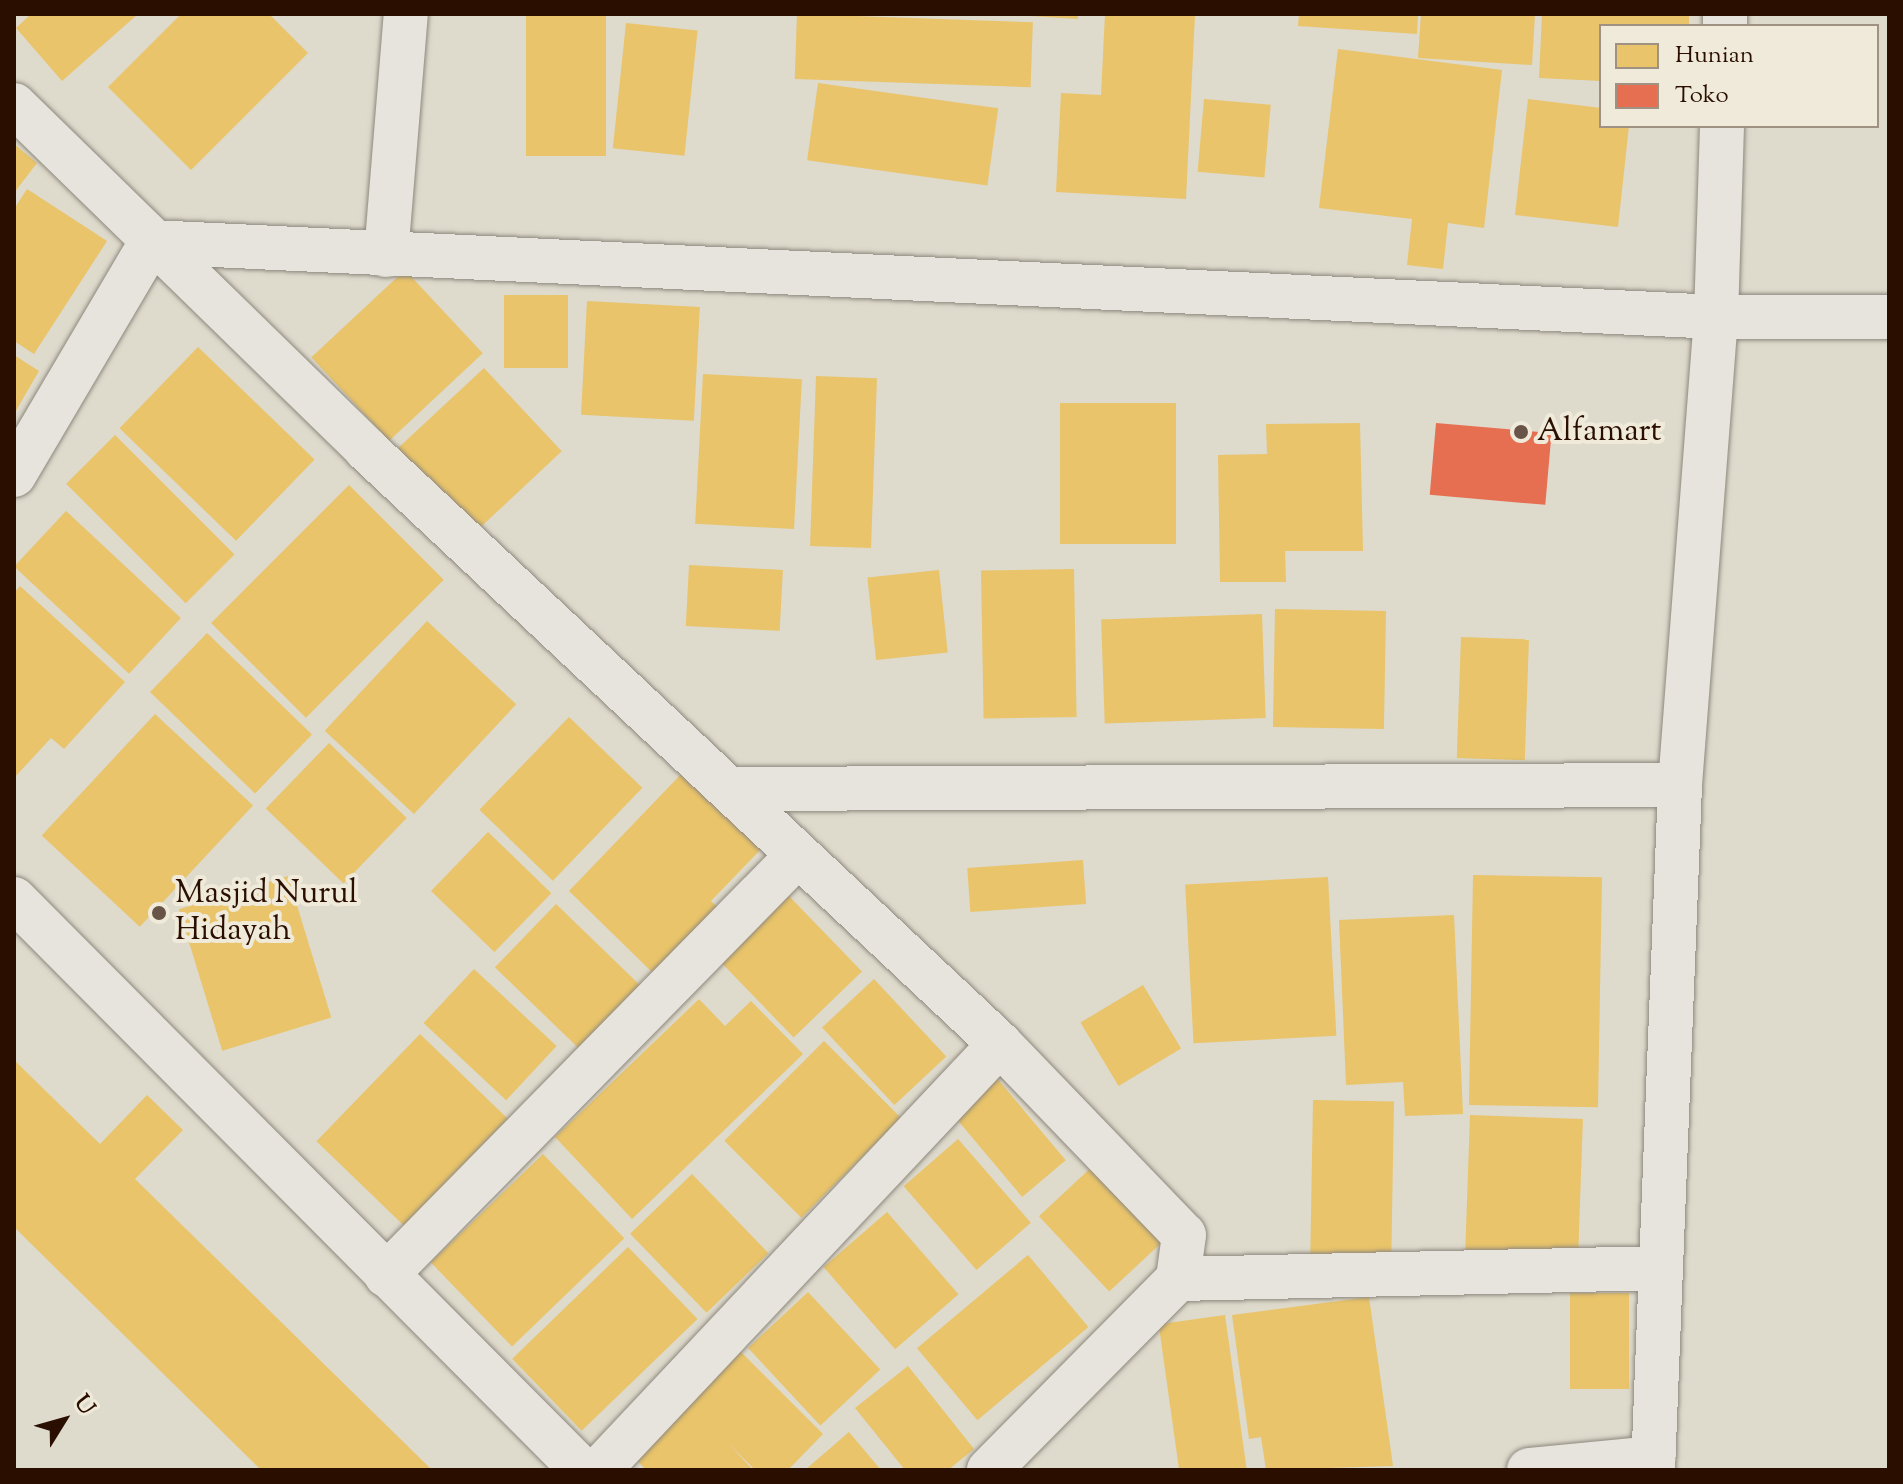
<!DOCTYPE html>
<style>
body{margin:0}
#map{position:relative;width:1903px;height:1484px;overflow:hidden;background:#dedacc;font-family:"Sorts Mill Goudy",serif}
div>[style]{position:absolute}
[style*='--x']{left:calc(var(--x)*1px);top:calc(var(--y)*1px);width:calc(var(--w)*1px);rotate:calc(var(--a)*1deg)}
.homes>*{inset:0;background:#e9c46a;transform-origin:0 0}
.shops>*{inset:0;background:#e76f51;transform-origin:0 0}
.roads{filter:drop-shadow(0 0 2px #8e887e) drop-shadow(0 0 2px #8e887e)}
.street>*{height:44px;margin:-22px;padding:0 22px;transform-origin:22px;border-radius:22px;background:#e6e4dd}
.dots>*{width:22px;height:22px;translate:-50% -50%;box-sizing:border-box;border:4px solid #efead9;border-radius:50%}
span{translate:-50% -50%;white-space:nowrap;text-align:center;line-height:1.15;-webkit-text-stroke:8px #efead9;paint-order:stroke}
.poi-label{font-size:32px;color:#2a0e00}
.left{translate:0 -50%;text-align:left}
.frame{position:absolute;inset:0;border:16px solid #2a0e00;pointer-events:none}
.legend{position:absolute;left:1599px;top:24px;width:280px;height:104px;box-sizing:border-box;background:#efead9;border:2px solid #a09282;margin:0;padding:10px 14px;list-style:none;font-size:24px;color:#2a0e00}
.legend li{display:flex;align-items:center;gap:16px;height:40px}
.legend b{width:40px;border:2px solid #a09282}
.north{position:absolute;left:24px;top:1380px;width:80px;height:80px;-webkit-text-stroke:6px #efead9;paint-order:stroke;rotate:53deg;font-size:22px;font-weight:700;line-height:32px;text-align:center;color:#2a0e00}
.north::after{content:'';display:block;margin:auto;width:28px;height:36px;background:#2a0e00;clip-path:polygon(50% 0,100% 100%,50% 72%,0 100%)}
</style>
<div id="map">
<div class="homes">
<div style="clip-path:polygon(31px 14px,138px 14px,62px 81px,16px 28px)"></div>
<div style="clip-path:polygon(181px 14px,269px 14px,308px 53px,191px 170px,108px 87px)"></div>
<div style="left:526px;top:14px;width:80px;height:142px"></div>
<div style="left:797px;top:14px;width:236px;height:65px;rotate:2deg"></div>
<div style="clip-path:polygon(1030px 14px,1078px 14px,1078px 19px,1030px 16px)"></div>
<div style="clip-path:polygon(1105px 14px,1195px 14px,1186px 199px,1056px 192px,1061px 93px,1101px 95px)"></div>
<div style="clip-path:polygon(1299px 14px,1418px 14px,1417px 34px,1298px 26px)"></div>
<div style="clip-path:polygon(1421px 14px,1535px 14px,1532px 65px,1418px 58px)"></div>
<div style="clip-path:polygon(1542px 14px,1689px 14px,1689px 26px,1601px 26px,1601px 81px,1539px 78px)"></div>
<div style="left:626px;top:23px;width:72px;height:126px;rotate:6deg"></div>
<div style="clip-path:polygon(1338px 49px,1502px 70px,1484px 228px,1448px 223px,1443px 269px,1407px 265px,1412px 219px,1319px 208px)"></div>
<div style="left:818px;top:83px;width:182px;height:78px;rotate:8deg"></div>
<div style="left:1204px;top:99px;width:67px;height:73px;rotate:5deg"></div>
<div style="clip-path:polygon(1528px 99px,1601px 108px,1601px 126px,1629px 126px,1618px 227px,1515px 215px)"></div>
<div style="clip-path:polygon(14px 144px,37px 163px,14px 193px)"></div>
<div style="clip-path:polygon(27px 189px,107px 241px,34px 354px,14px 341px,14px 209px)"></div>
<div style="left:405px;top:270px;width:114px;height:128px;rotate:47deg"></div>
<div style="left:504px;top:295px;width:64px;height:73px"></div>
<div style="left:587px;top:301px;width:113px;height:114px;rotate:3deg"></div>
<div style="left:198px;top:347px;width:162px;height:113px;rotate:44deg"></div>
<div style="clip-path:polygon(14px 355px,39px 371px,14px 414px)"></div>
<div style="left:484px;top:368px;width:114px;height:120px;rotate:47deg"></div>
<div style="left:703px;top:374px;width:99px;height:150px;rotate:3deg"></div>
<div style="left:816px;top:376px;width:61px;height:170px;rotate:2deg"></div>
<div style="left:1060px;top:403px;width:116px;height:141px"></div>
<div style="clip-path:polygon(1360px 423px,1363px 551px,1285px 551px,1286px 582px,1220px 582px,1218px 455px,1267px 454px,1266px 424px)"></div>
<div style="left:115px;top:435px;width:169px;height:69px;rotate:45deg"></div>
<div style="left:349px;top:485px;width:134px;height:195px;rotate:45deg"></div>
<div style="left:66px;top:511px;width:157px;height:76px;rotate:43deg"></div>
<div style="left:689px;top:565px;width:94px;height:61px;rotate:3deg"></div>
<div style="left:1074px;top:569px;width:148px;height:93px;rotate:89deg"></div>
<div style="left:939px;top:570px;width:83px;height:72px;rotate:84deg"></div>
<div style="clip-path:polygon(20px 586px,125px 682px,64px 749px,51px 738px,14px 778px,14px 593px)"></div>
<div style="left:1275px;top:609px;width:111px;height:118px;rotate:1deg"></div>
<div style="left:1262px;top:614px;width:104px;height:161px;rotate:88deg"></div>
<div style="left:427px;top:621px;width:122px;height:150px;rotate:43deg"></div>
<div style="left:207px;top:633px;width:146px;height:82px;rotate:44deg"></div>
<div style="left:1461px;top:637px;width:68px;height:121px;rotate:2deg"></div>
<div style="left:155px;top:714px;width:134px;height:166px;rotate:43deg"></div>
<div style="left:569px;top:717px;width:102px;height:129px;rotate:44deg"></div>
<div style="left:329px;top:743px;width:108px;height:91px;rotate:44deg"></div>
<div style="clip-path:polygon(686px 769px,765px 845px,711px 901px,719px 909px,655px 975px,569px 891px)"></div>
<div style="left:488px;top:832px;width:88px;height:82px;rotate:44deg"></div>
<div style="left:1083px;top:860px;width:44px;height:116px;rotate:86deg"></div>
<div style="left:1473px;top:875px;width:129px;height:230px;rotate:1deg"></div>
<div style="left:288px;top:876px;width:148px;height:114px;rotate:73deg"></div>
<div style="left:1328px;top:877px;width:159px;height:143px;rotate:87deg"></div>
<div style="left:789px;top:896px;width:105px;height:95px;rotate:46deg"></div>
<div style="left:556px;top:904px;width:128px;height:88px;rotate:44deg"></div>
<div style="clip-path:polygon(1454px 915px,1463px 1114px,1405px 1116px,1403px 1082px,1346px 1085px,1339px 920px)"></div>
<div style="left:474px;top:969px;width:113px;height:74px;rotate:43deg"></div>
<div style="left:874px;top:979px;width:106px;height:71px;rotate:47deg"></div>
<div style="left:1143px;top:985px;width:74px;height:73px;rotate:59deg"></div>
<div style="clip-path:polygon(699px 999px,725px 1026px,751px 1001px,803px 1054px,632px 1219px,555px 1137px)"></div>
<div style="left:420px;top:1034px;width:122px;height:149px;rotate:44deg"></div>
<div style="left:824px;top:1041px;width:109px;height:141px;rotate:45deg"></div>
<div style="clip-path:polygon(14px 1060px,100px 1144px,147px 1095px,183px 1130px,135px 1179px,432px 1470px,261px 1470px,14px 1227px)"></div>
<div style="left:995px;top:1076px;width:110px;height:57px;rotate:50deg"></div>
<div style="left:1313px;top:1100px;width:81px;height:162px;rotate:1deg"></div>
<div style="left:1470px;top:1115px;width:113px;height:142px;rotate:2deg"></div>
<div style="left:958px;top:1139px;width:111px;height:72px;rotate:49deg"></div>
<div style="left:543px;top:1154px;width:117px;height:156px;rotate:46deg"></div>
<div style="left:1096px;top:1163px;width:103px;height:78px;rotate:47deg"></div>
<div style="left:692px;top:1174px;width:110px;height:86px;rotate:46deg"></div>
<div style="left:887px;top:1212px;width:109px;height:84px;rotate:49deg"></div>
<div style="left:628px;top:1247px;width:100px;height:161px;rotate:46deg"></div>
<div style="left:1028px;top:1255px;width:94px;height:145px;rotate:50deg"></div>
<div style="left:808px;top:1292px;width:106px;height:82px;rotate:47deg"></div>
<div style="left:1570px;top:1293px;width:59px;height:96px"></div>
<div style="clip-path:polygon(1369px 1297px,1393px 1466px,1266px 1470px,1261px 1437px,1249px 1439px,1232px 1315px)"></div>
<div style="left:1225px;top:1315px;width:156px;height:67px;rotate:82deg"></div>
<div style="clip-path:polygon(733px 1344px,823px 1434px,788px 1470px,755px 1470px,728px 1443px,753px 1470px,646px 1470px,629px 1452px)"></div>
<div style="clip-path:polygon(908px 1366px,974px 1449px,948px 1470px,905px 1470px,855px 1408px)"></div>
<div style="clip-path:polygon(849px 1432px,881px 1470px,805px 1470px)"></div>
</div>
<div class="shops">
<div style="left:1436px;top:423px;width:116px;height:72px;rotate:5deg"></div>
</div>
<div class="roads">
<div class="street">
<div style="--x:1725;--y:26;--w:12;--a:-90"></div>
<div style="--x:14;--y:105;--w:492;--a:44.3"></div>
<div style="--x:366;--y:449;--w:869;--a:43.18"></div>
<div style="--x:1000;--y:1044;--w:265;--a:46.1"></div>
<div style="--x:1184;--y:1235;--w:44;--a:97.8"></div>
<div style="--x:1178;--y:1279;--w:269;--a:134.7"></div>
<div style="--x:386;--y:255;--w:242;--a:-85.3"></div>
<div style="--x:14;--y:475;--w:270;--a:-59.5"></div>
<div style="--x:151;--y:242;--w:1567;--a:2.74"></div>
<div style="--x:1716;--y:317;--w:173;--a:0"></div>
<div style="--x:731;--y:789;--w:949;--a:-0.24"></div>
<div style="--x:14;--y:899;--w:805;--a:45.15"></div>
<div style="--x:386;--y:1275;--w:586;--a:-45.55"></div>
<div style="--x:1178;--y:1279;--w:480;--a:-1.3"></div>
<div style="--x:599;--y:1470;--w:585;--a:-46.73"></div>
<div style="--x:1529;--y:1470;--w:125;--a:-5.5"></div>
<div style="--x:1653;--y:1470;--w:686;--a:-87.74"></div>
<div style="--x:1680;--y:785;--w:469;--a:-85.6"></div>
<div style="--x:1716;--y:317;--w:191;--a:-88.2"></div>
</div>
</div>
<div class="dots">
<div style="left:1521px;top:432px;background:#695547"></div>
<div style="left:159px;top:913px;background:#695547"></div>
</div>
<div class="poi-label">
<span class="left" style="left:1537px;top:432px">Alfamart</span>
<span class="left" style="left:175px;top:913px">Masjid Nurul<br>Hidayah</span>
</div>
<div class="frame"></div>
<ul class="legend">
<li><b style="height:22px;background:#e9c46a"></b>Hunian</li>
<li><b style="height:22px;background:#e76f51"></b>Toko</li>
</ul>
<div class="north">U</div>
</div>
